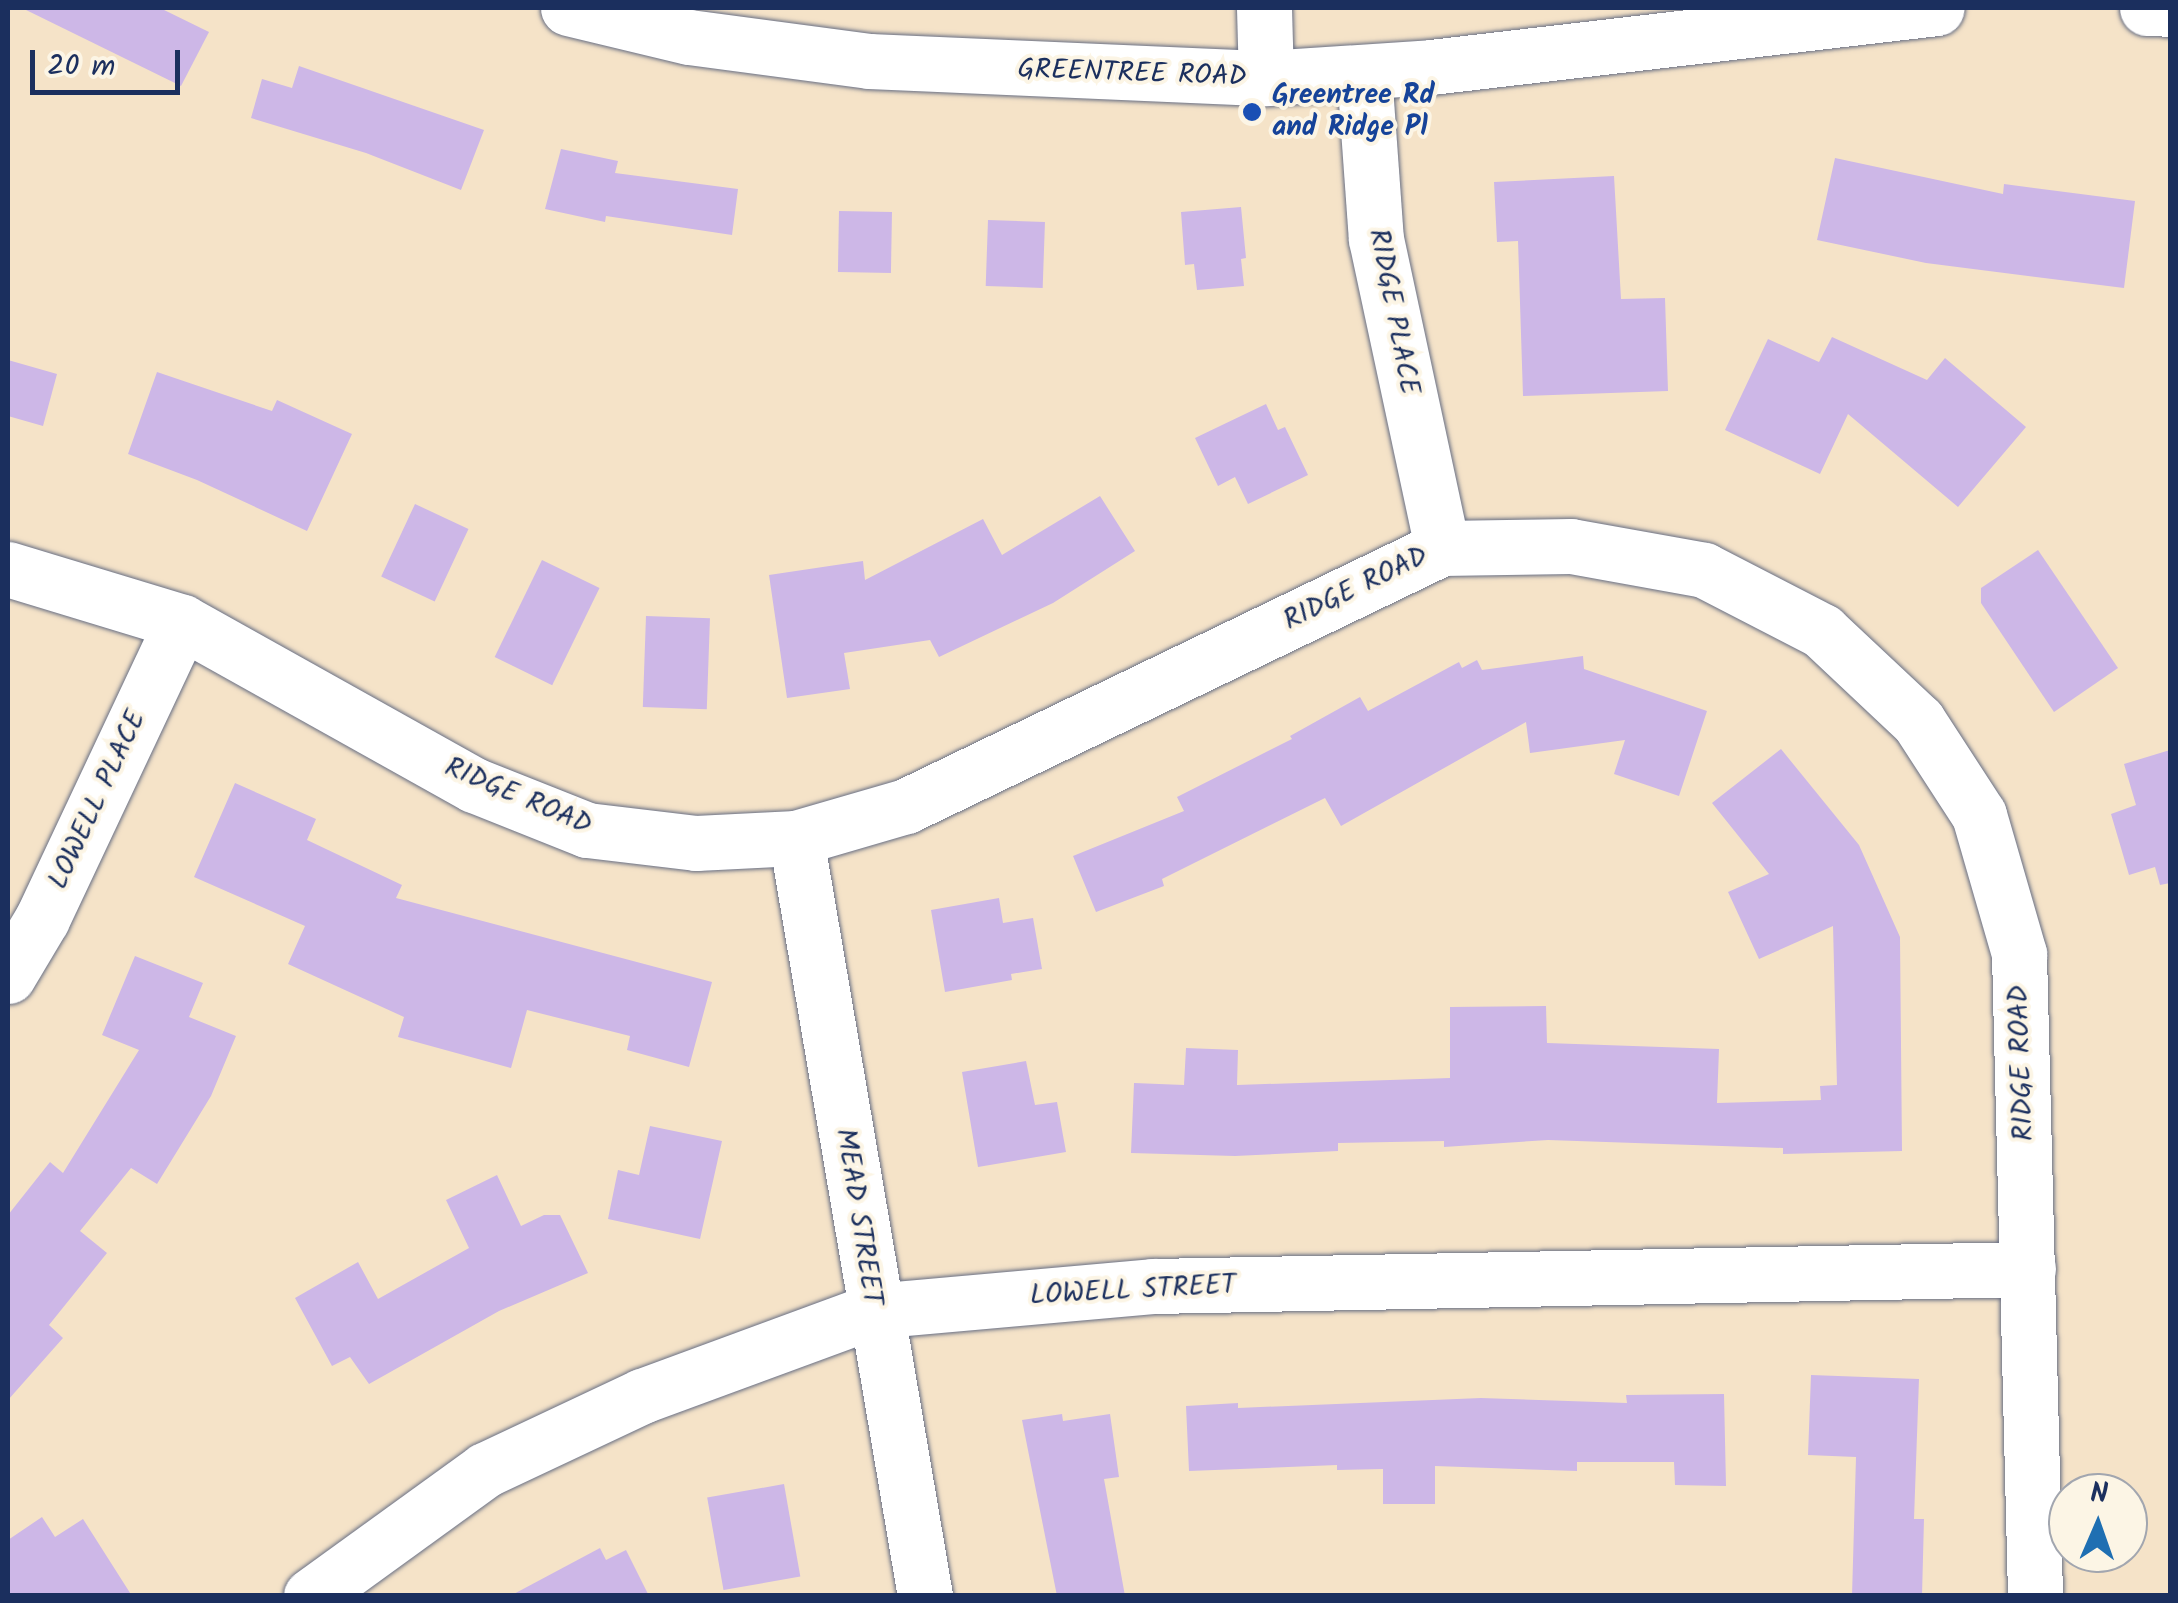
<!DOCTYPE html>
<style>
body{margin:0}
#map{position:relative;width:2178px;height:1603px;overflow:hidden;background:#f5e3c8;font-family:Kalam,sans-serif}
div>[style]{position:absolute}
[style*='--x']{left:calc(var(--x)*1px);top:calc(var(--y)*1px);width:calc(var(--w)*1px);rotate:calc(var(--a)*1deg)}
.building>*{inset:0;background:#cdb7e7;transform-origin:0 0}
.roads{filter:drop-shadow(0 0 2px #676e83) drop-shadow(0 0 2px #676e83)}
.minor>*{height:55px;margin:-27.5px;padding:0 27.5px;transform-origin:27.5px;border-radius:27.5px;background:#fff}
.dots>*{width:28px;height:28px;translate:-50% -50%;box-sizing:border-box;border:5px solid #fcf5e5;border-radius:50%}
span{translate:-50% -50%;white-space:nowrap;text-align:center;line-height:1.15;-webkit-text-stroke:8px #fcf5e5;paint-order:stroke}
.street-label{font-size:28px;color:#1b2f5e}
.transit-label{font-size:28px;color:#164399;font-weight:700}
.left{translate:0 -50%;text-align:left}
.frame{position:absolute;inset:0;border:10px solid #1b2f5e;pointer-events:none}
.north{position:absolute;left:2048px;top:1473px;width:100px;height:100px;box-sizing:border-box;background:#fcf5e5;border:2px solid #a2a6af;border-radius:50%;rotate:2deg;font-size:28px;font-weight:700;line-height:40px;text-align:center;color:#1b2f5e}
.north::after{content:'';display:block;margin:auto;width:35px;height:45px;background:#1f6fb2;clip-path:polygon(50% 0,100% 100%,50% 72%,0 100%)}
.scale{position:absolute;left:30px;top:50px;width:150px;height:45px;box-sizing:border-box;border:5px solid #1b2f5e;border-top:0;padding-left:12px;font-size:30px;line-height:35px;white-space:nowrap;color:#1b2f5e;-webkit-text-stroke:8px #fcf5e5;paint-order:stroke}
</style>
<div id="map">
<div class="building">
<div style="clip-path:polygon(22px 8px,160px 8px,209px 32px,181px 86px)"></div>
<div style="clip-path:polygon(299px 66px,484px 130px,461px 190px,366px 153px,251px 118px,262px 79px,292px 88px)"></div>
<div style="clip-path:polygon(561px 149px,618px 161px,615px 173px,738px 189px,732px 235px,606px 216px,605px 222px,545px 209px)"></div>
<div style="clip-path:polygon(1835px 158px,2003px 194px,2004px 184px,2135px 201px,2124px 288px,1926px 263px,1817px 240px)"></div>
<div style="clip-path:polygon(1614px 176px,1621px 299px,1665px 298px,1668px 391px,1523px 396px,1518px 241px,1497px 242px,1494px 182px)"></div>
<div style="clip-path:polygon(1241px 207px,1246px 258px,1241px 259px,1244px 286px,1197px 290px,1194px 264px,1185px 265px,1181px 212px)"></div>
<div style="left:839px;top:211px;width:53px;height:61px;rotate:1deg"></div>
<div style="left:988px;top:220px;width:57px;height:66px;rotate:2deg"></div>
<div style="clip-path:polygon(1832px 337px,1927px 380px,1945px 358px,2026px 427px,1958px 507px,1848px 414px,1820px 474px,1725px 430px,1768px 339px,1819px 362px)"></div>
<div style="clip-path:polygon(8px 360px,57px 374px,43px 426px,8px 416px)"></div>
<div style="clip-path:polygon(157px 372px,272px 411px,277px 400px,352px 434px,307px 531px,197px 480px,128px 454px)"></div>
<div style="clip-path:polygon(1266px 404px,1278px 430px,1285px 427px,1308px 475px,1248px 504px,1235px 477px,1218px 486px,1195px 438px)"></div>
<div style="clip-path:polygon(1100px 496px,1135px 551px,1053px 603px,939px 657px,930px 640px,844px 653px,850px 689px,787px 698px,769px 575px,863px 561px,865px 580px,983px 519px,1002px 555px)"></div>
<div style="left:415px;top:504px;width:59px;height:80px;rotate:25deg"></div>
<div style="clip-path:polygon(2038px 550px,2118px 668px,2054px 712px,1981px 603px,1981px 588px)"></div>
<div style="left:542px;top:560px;width:64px;height:108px;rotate:26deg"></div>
<div style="left:646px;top:616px;width:64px;height:91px;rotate:2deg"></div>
<div style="clip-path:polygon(1583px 656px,1584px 669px,1707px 711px,1679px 796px,1614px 774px,1625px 740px,1530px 753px,1526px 722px,1341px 826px,1325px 798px,1162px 879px,1164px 886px,1096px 912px,1073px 856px,1184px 811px,1177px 797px,1292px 739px,1290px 736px,1360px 697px,1368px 711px,1459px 662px,1462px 668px,1477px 660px,1482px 670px)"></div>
<div style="clip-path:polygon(1781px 749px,1859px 845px,1900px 937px,1902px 1151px,1783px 1154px,1783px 1148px,1548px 1140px,1444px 1147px,1444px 1141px,1338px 1143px,1338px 1151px,1235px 1156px,1131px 1153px,1134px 1083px,1184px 1085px,1186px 1048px,1238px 1050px,1237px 1085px,1450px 1078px,1450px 1007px,1546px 1006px,1547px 1043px,1719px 1049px,1717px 1103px,1821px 1100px,1820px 1086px,1837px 1085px,1833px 926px,1759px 959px,1728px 892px,1769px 874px,1712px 803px)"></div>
<div style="clip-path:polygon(2170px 750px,2170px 883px,2160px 885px,2155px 867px,2129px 875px,2111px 814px,2136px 805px,2124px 764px)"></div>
<div style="clip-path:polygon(235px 783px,316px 819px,307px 840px,402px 885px,396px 898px,712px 982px,689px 1067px,627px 1050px,630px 1036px,527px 1010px,511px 1068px,398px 1037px,404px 1017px,288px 964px,305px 926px,194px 877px)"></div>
<div style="clip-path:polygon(999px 898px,1003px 923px,1033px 918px,1042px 969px,1011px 974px,1012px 980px,945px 992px,931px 910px)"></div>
<div style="clip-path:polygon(135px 956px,203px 983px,189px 1017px,236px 1036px,211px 1096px,157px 1184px,131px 1168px,80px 1231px,107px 1253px,49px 1325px,63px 1338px,8px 1400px,8px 1215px,50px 1162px,63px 1173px,139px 1050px,102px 1035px)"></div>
<div style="clip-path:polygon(1026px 1061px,1035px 1105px,1057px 1102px,1066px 1152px,978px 1167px,962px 1072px)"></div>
<div style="clip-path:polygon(650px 1126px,722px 1141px,700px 1239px,608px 1219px,618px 1170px,639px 1175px)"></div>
<div style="clip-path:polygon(497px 1175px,521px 1226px,544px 1215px,560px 1215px,588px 1273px,499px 1311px,369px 1384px,350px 1357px,332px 1366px,295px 1298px,358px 1262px,378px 1299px,469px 1248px,446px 1200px)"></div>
<div style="clip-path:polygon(1811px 1375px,1919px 1379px,1914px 1519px,1924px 1519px,1922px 1596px,1852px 1596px,1856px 1457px,1808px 1455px)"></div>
<div style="clip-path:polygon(1724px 1394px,1726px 1486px,1675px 1485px,1674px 1462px,1577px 1462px,1577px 1471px,1435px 1466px,1435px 1504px,1383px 1504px,1383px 1469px,1337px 1470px,1337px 1465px,1189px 1471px,1186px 1406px,1238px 1403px,1238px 1408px,1481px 1398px,1627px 1403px,1626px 1395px)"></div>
<div style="clip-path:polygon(1062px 1414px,1063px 1421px,1110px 1414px,1119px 1477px,1104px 1479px,1125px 1596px,1057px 1596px,1022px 1420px)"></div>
<div style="left:784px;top:1484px;width:94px;height:78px;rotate:80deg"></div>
<div style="clip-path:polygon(42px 1517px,55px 1537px,83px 1519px,132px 1596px,8px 1596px,8px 1540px)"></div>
<div style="clip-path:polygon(600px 1548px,606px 1560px,626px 1550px,649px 1596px,510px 1596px)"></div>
</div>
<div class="roads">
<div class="minor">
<div style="--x:568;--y:8;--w:124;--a:13.5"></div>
<div style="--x:689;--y:37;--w:182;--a:7.6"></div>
<div style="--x:869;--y:61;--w:397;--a:2.5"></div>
<div style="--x:1266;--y:78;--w:165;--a:-3.8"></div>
<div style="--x:1431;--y:67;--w:509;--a:-6.65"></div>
<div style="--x:1264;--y:8;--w:70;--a:88.4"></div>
<div style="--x:2147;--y:8;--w:23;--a:2"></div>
<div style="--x:1364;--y:73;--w:166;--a:85.9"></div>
<div style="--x:1376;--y:239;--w:316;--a:77.9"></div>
<div style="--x:8;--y:569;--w:182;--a:16.9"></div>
<div style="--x:182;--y:622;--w:334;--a:29.2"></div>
<div style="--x:474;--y:785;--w:122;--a:21.7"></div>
<div style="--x:587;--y:830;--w:110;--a:6.8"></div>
<div style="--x:696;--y:843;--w:100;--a:-2.9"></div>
<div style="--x:796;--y:838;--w:115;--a:-16.2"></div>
<div style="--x:906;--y:806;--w:595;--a:-25.7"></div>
<div style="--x:1442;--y:548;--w:129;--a:-0.9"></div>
<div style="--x:1571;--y:546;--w:135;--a:10.2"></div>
<div style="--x:1704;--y:570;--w:133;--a:27.3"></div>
<div style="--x:1822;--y:631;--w:132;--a:43.2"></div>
<div style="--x:1918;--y:721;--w:112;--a:57"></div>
<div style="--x:1979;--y:815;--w:145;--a:73.9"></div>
<div style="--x:2019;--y:954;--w:642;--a:88.57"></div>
<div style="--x:796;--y:838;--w:769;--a:80.34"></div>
<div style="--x:8;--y:976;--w:66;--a:-59.2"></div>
<div style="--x:42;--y:919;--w:328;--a:-64.8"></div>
<div style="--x:311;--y:1596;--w:215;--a:-35.9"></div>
<div style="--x:485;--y:1470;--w:174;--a:-25.2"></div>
<div style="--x:642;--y:1396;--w:246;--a:-20.2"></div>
<div style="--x:873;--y:1311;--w:281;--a:-5.1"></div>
<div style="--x:1153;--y:1286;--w:875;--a:-1.11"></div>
</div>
</div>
<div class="dots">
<div style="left:1252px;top:112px;background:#1a4fb4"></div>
</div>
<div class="street-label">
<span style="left:1132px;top:74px;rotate:2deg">GREENTREE ROAD</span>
<span style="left:1393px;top:312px;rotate:79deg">RIDGE PLACE</span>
<span style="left:1356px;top:589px;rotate:-26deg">RIDGE ROAD</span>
<span style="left:518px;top:797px;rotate:23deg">RIDGE ROAD</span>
<span style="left:98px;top:800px;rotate:-65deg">LOWELL PLACE</span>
<span style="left:2022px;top:1063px;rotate:-92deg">RIDGE ROAD</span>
<span style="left:858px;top:1217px;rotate:81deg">MEAD STREET</span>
<span style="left:1133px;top:1291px;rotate:-3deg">LOWELL STREET</span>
</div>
<div class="transit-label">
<span class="left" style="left:1272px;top:112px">Greentree Rd<br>and Ridge Pl</span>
</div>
<div class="frame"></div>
<div class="north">N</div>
<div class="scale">20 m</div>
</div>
